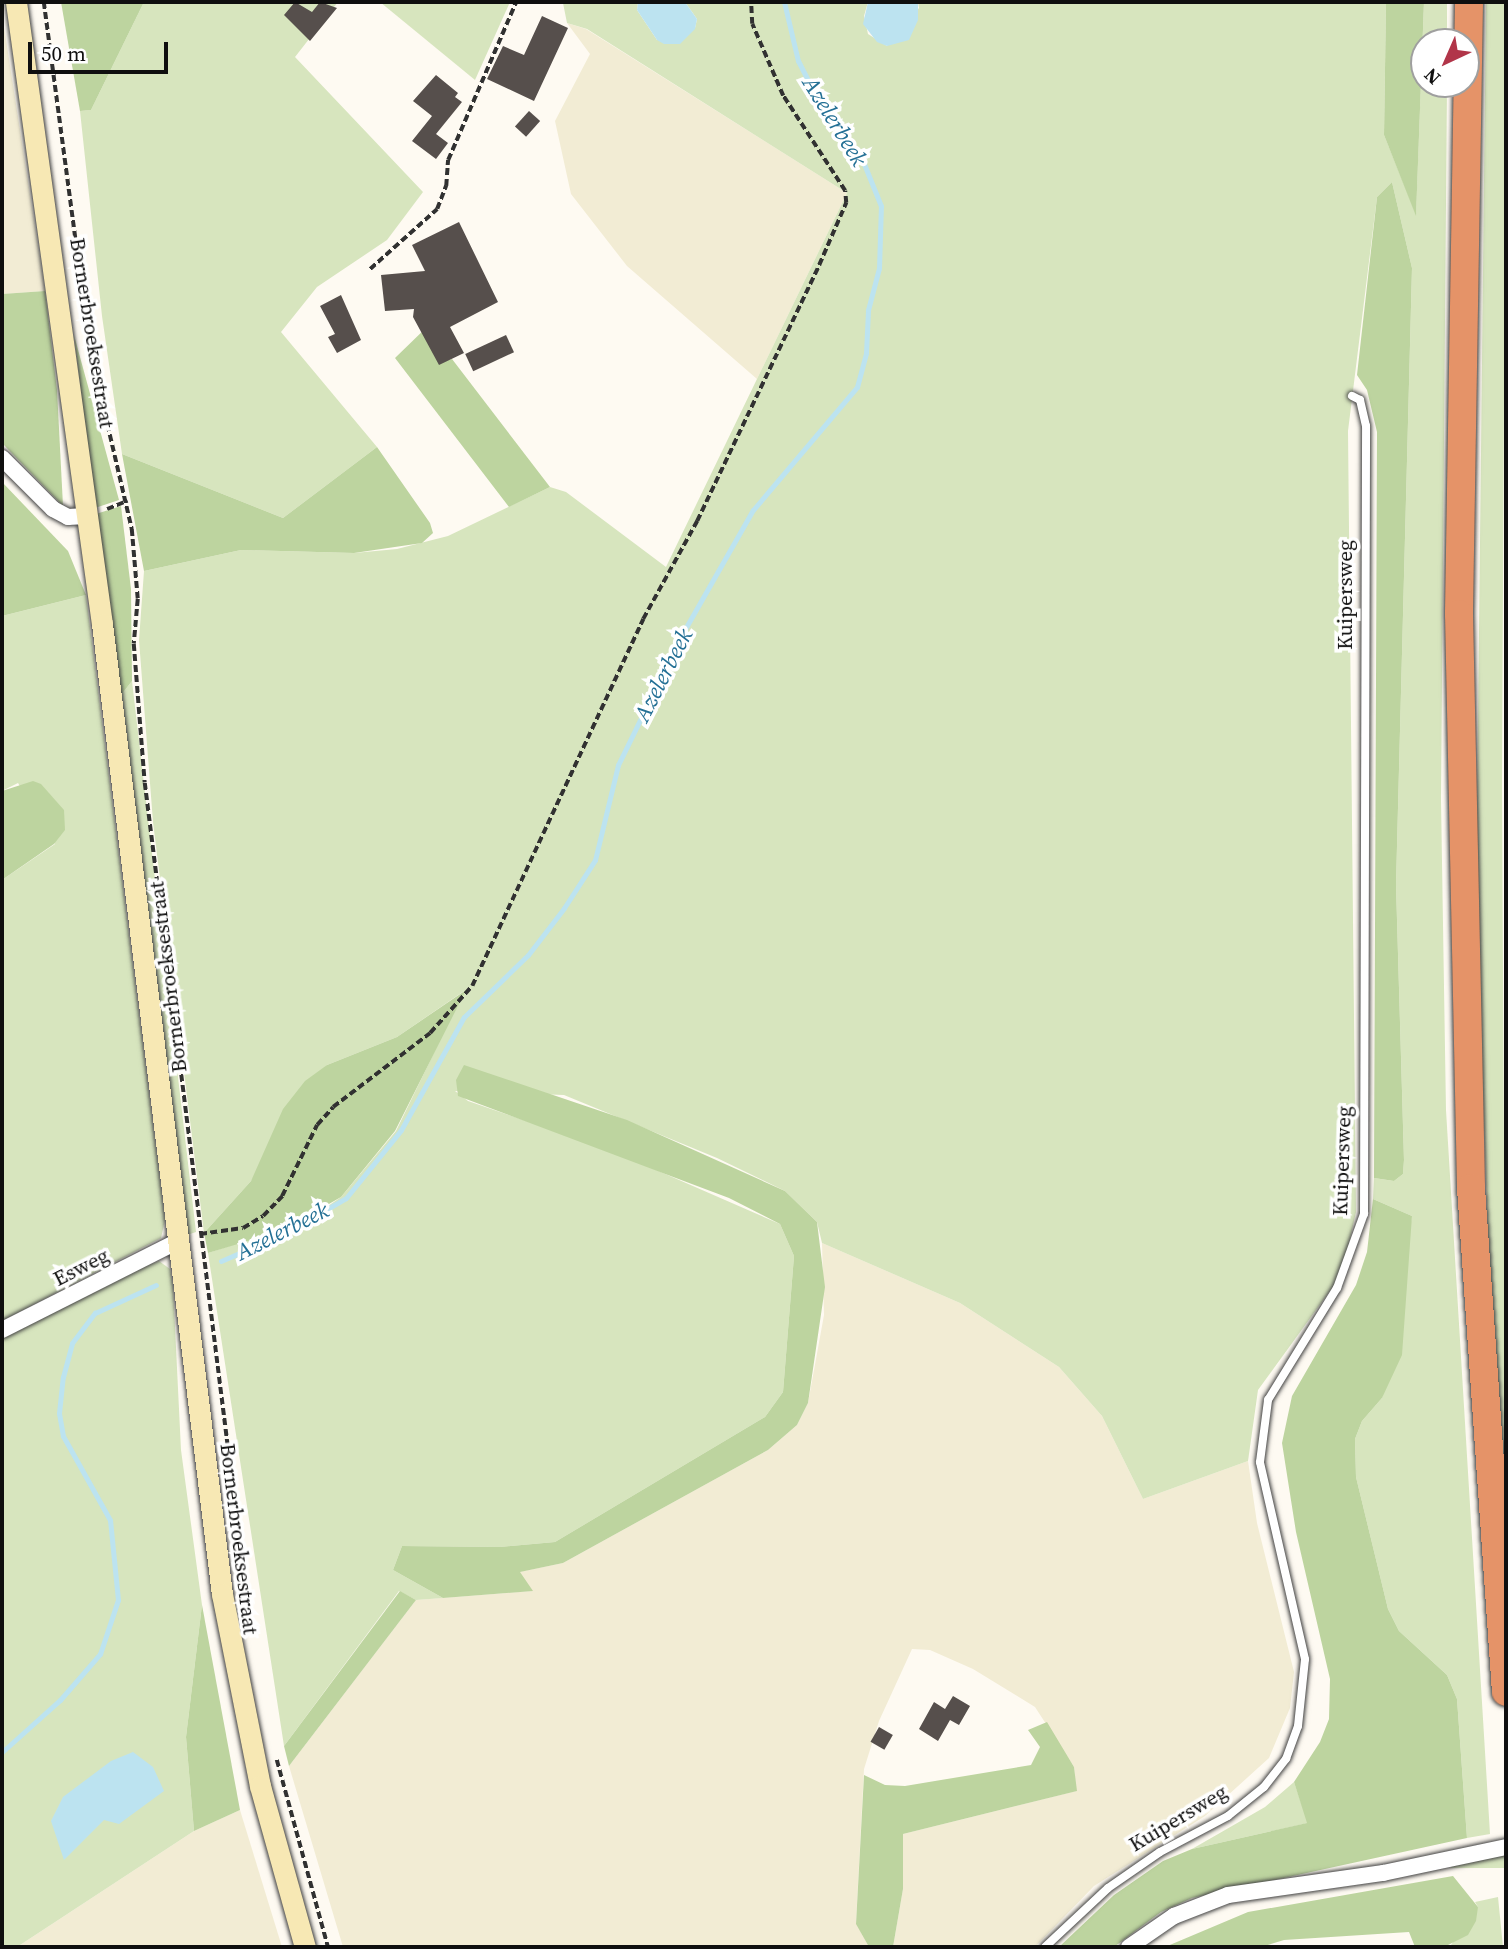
<!DOCTYPE html>
<style>
body{margin:0}
#map{position:relative;width:1508px;height:1949px;overflow:hidden;background:#fefaf2;font-family:"Source Serif 4",serif}
div>[style]{position:absolute}
[style*='--x']{left:calc(var(--x)*1px);top:calc(var(--y)*1px);width:calc(var(--w)*1px);rotate:calc(var(--a)*1deg)}
.farmland>*{inset:0;background:#f2ecd4}
.green>*{inset:0;background:#d7e5be;transform-origin:0 0}
.forest>*{inset:0;background:#bdd49f}
.water>*{inset:0;background:#bce3f0}
.stream>*{height:5px;margin:-2.5px;padding:0 2.5px;transform-origin:2.5px;border-radius:2.5px;background:#bce3f0}
.building>*{inset:0;background:#564f4c;transform-origin:0 0}
.path>*{height:3.5px;margin-top:-1.75px;transform-origin:0;background:repeating-linear-gradient(90deg,#313131 0 7px,transparent 0 10.5px)}
.roads{filter:drop-shadow(0 0 2px #424242) drop-shadow(0 0 2px #424242)}
.lane>*{height:8px;margin:-4px;padding:0 4px;transform-origin:4px;border-radius:4px;background:#fff}
.street>*{height:16px;margin:-8px;padding:0 8px;transform-origin:8px;border-radius:8px;background:#fff}
.secondary>*{height:21px;margin:-10.5px;padding:0 10.5px;transform-origin:10.5px;border-radius:10.5px;background:#f7e8b4}
.highway>*{height:28px;margin:-14px;padding:0 14px;transform-origin:14px;border-radius:14px;background:#e59368}
span{translate:-50% -50%;white-space:nowrap;text-align:center;line-height:1.15;-webkit-text-stroke:7px #fff;paint-order:stroke}
.street-label{font-size:21px;color:#0f0f0f}
.water-label{font-size:23px;color:#247095;font-style:italic}
.frame{position:absolute;inset:0;border:4px solid #0f0f0f;pointer-events:none}
.north{position:absolute;left:1410px;top:28px;width:70px;height:70px;box-sizing:border-box;background:#fff;border:2px solid #9f9f9f;border-radius:50%;rotate:224deg;font-size:19px;font-weight:700;line-height:28px;text-align:center;color:#0f0f0f}
.north::after{content:'';display:block;margin:auto;width:24px;height:32px;background:#b13549;clip-path:polygon(50% 0,100% 100%,50% 72%,0 100%)}
.scale{position:absolute;left:28px;top:42px;width:140px;height:32px;box-sizing:border-box;border:4px solid #0f0f0f;border-top:0;padding-left:9px;font-size:21px;line-height:24px;white-space:nowrap;color:#0f0f0f;-webkit-text-stroke:5px #fff;paint-order:stroke}
</style>
<div id="map">
<div class="farmland">
<div style="clip-path:polygon(2px 14px,45px 291px,2px 294px)"></div>
<div style="clip-path:polygon(567px 23px,586px 29px,847px 193px,757px 379px,627px 266px,571px 194px,555px 121px,590px 54px)"></div>
<div style="clip-path:polygon(822px 1243px,960px 1303px,1059px 1367px,1102px 1416px,1143px 1499px,1248px 1461px,1257px 1523px,1294px 1672px,1290px 1708px,1269px 1758px,1205px 1816px,1094px 1886px,1035px 1947px,893px 1947px,903px 1889px,903px 1834px,1076px 1791px,1074px 1767px,1035px 1707px,973px 1669px,930px 1650px,912px 1649px,879px 1721px,864px 1769px,856px 1923px,869px 1947px,343px 1947px,289px 1766px,416px 1600px,532px 1591px,519px 1572px,563px 1563px,768px 1450px,797px 1425px,808px 1403px,824px 1315px)"></div>
<div style="clip-path:polygon(240px 1810px,282px 1947px,17px 1947px,194px 1831px)"></div>
</div>
<div class="green">
<div style="clip-path:polygon(144px 2px,338px 2px,295px 57px,423px 192px,387px 240px,317px 287px,281px 332px,377px 447px,283px 518px,122px 454px,102px 316px,80px 111px,91px 110px)"></div>
<div style="clip-path:polygon(380px 2px,510px 2px,475px 80px)"></div>
<div style="clip-path:polygon(587px 2px,638px 2px,637px 10px,657px 40px,688px 35px,695px 28px,697px 19px,685px 2px,868px 2px,864px 16px,868px 34px,887px 46px,919px 8px,918px 2px,1386px 2px,1384px 135px,1416px 214px,1424px 2px,1447px 2px,1447px 42px,1424px 42px,1424px 84px,1447px 84px,1441px 800px,1446px 1110px,1490px 1834px,1467px 1838px,1457px 1699px,1447px 1675px,1399px 1631px,1388px 1609px,1356px 1477px,1355px 1439px,1362px 1421px,1382px 1398px,1412px 1216px,1373px 1199px,1374px 1178px,1394px 1181px,1403px 1174px,1404px 1160px,1396px 885px,1412px 268px,1392px 182px,1377px 197px,1348px 431px,1356px 1212px,1345px 1261px,1332px 1288px,1258px 1390px,1248px 1461px,1143px 1499px,1102px 1416px,1059px 1367px,960px 1303px,822px 1243px,817px 1222px,785px 1191px,717px 1158px,564px 1095px,455px 1091px,468px 1101px,608px 1149px,780px 1224px,794px 1256px,783px 1392px,765px 1417px,555px 1542px,500px 1547px,402px 1546px,393px 1570px,443px 1598px,416px 1600px,399px 1591px,284px 1746px,208px 1253px,308px 1220px,341px 1197px,396px 1131px,464px 991px,397px 1037px,327px 1065px,251px 1181px,204px 1233px,153px 822px,139px 640px,144px 571px,241px 550px,354px 553px,397px 549px,448px 536px,550px 487px,566px 492px,666px 567px,847px 193px,587px 29px,567px 23px,563px 3px)"></div>
<div style="clip-path:polygon(1486px 2px,1506px 2px,1502px 783px,1506px 1534px,1491px 1314px,1476px 905px)"></div>
<div style="clip-path:polygon(86px 595px,165px 1220px,161px 1238px,2px 1321px,2px 880px,55px 844px,18px 783px,2px 791px,2px 616px)"></div>
<div style="clip-path:polygon(132px 681px,196px 1232px,187px 1235px,118px 699px)"></div>
<div style="clip-path:polygon(159px 1261px,170px 1269px,173px 1286px,181px 1450px,202px 1605px,186px 1737px,194px 1831px,17px 1947px,2px 1947px,2px 1337px,113px 1279px)"></div>
<div style="clip-path:polygon(1294px 1782px,1308px 1823px,1192px 1849px,1265px 1807px)"></div>
<div style="left:1506px;top:1855px;width:13px;height:55px;rotate:90deg"></div>
<div style="clip-path:polygon(1498px 1897px,1503px 1947px,1444px 1947px,1451px 1945px,1478px 1907px,1475px 1902px)"></div>
</div>
<div class="forest">
<div style="clip-path:polygon(61px 2px,144px 2px,91px 110px,80px 111px)"></div>
<div style="clip-path:polygon(1386px 2px,1424px 2px,1416px 216px,1384px 135px)"></div>
<div style="clip-path:polygon(1392px 182px,1412px 268px,1396px 885px,1404px 1160px,1403px 1174px,1394px 1181px,1374px 1178px,1377px 432px,1367px 390px,1357px 375px,1377px 197px)"></div>
<div style="clip-path:polygon(45px 291px,57px 390px,63px 506px,2px 443px,2px 294px)"></div>
<div style="clip-path:polygon(430px 324px,449px 360px,452px 359px,550px 487px,509px 507px,395px 358px)"></div>
<div style="clip-path:polygon(74px 335px,119px 500px,95px 508px)"></div>
<div style="clip-path:polygon(377px 447px,430px 523px,433px 533px,422px 543px,354px 553px,241px 550px,144px 571px,122px 454px,283px 518px)"></div>
<div style="clip-path:polygon(2px 482px,68px 551px,86px 595px,2px 616px)"></div>
<div style="clip-path:polygon(121px 506px,131px 589px,132px 681px,118px 699px,96px 514px)"></div>
<div style="clip-path:polygon(33px 781px,41px 784px,64px 810px,65px 830px,54px 844px,2px 880px,2px 791px)"></div>
<div style="clip-path:polygon(466px 990px,395px 1131px,341px 1197px,284px 1230px,208px 1253px,204px 1233px,251px 1181px,283px 1109px,305px 1081px,327px 1065px,397px 1037px)"></div>
<div style="clip-path:polygon(464px 1065px,627px 1120px,785px 1191px,817px 1222px,825px 1287px,808px 1403px,797px 1425px,768px 1450px,563px 1563px,520px 1572px,533px 1591px,443px 1598px,393px 1570px,402px 1546px,500px 1547px,555px 1542px,765px 1417px,783px 1392px,794px 1256px,780px 1224px,729px 1198px,458px 1096px,456px 1080px)"></div>
<div style="clip-path:polygon(1373px 1199px,1412px 1216px,1402px 1355px,1382px 1398px,1362px 1421px,1355px 1439px,1356px 1477px,1388px 1609px,1399px 1631px,1447px 1675px,1457px 1699px,1467px 1838px,1192px 1898px,1161px 1912px,1114px 1947px,1059px 1947px,1114px 1895px,1163px 1861px,1192px 1849px,1307px 1823px,1294px 1782px,1320px 1742px,1329px 1719px,1330px 1679px,1296px 1532px,1282px 1443px,1292px 1396px,1356px 1285px,1367px 1252px)"></div>
<div style="clip-path:polygon(400px 1591px,416px 1600px,289px 1766px,284px 1746px)"></div>
<div style="clip-path:polygon(202px 1605px,240px 1810px,194px 1831px,186px 1737px)"></div>
<div style="clip-path:polygon(1047px 1722px,1074px 1767px,1077px 1791px,903px 1834px,903px 1889px,893px 1947px,869px 1947px,856px 1924px,864px 1775px,885px 1785px,905px 1786px,1031px 1765px,1040px 1747px,1028px 1730px)"></div>
<div style="clip-path:polygon(1453px 1876px,1478px 1907px,1476px 1921px,1468px 1935px,1444px 1947px,1415px 1947px,1409px 1932px,1284px 1940px,1261px 1947px,1165px 1947px,1248px 1912px)"></div>
</div>
<div class="water">
<div style="clip-path:polygon(638px 2px,685px 2px,697px 19px,695px 29px,680px 44px,664px 44px,657px 40px,637px 10px)"></div>
<div style="clip-path:polygon(868px 2px,918px 2px,918px 20px,909px 40px,887px 46px,877px 42px,863px 24px)"></div>
<div style="clip-path:polygon(133px 1752px,153px 1767px,164px 1791px,119px 1824px,104px 1820px,64px 1860px,51px 1821px,63px 1797px,111px 1761px)"></div>
</div>
<div class="stream">
<div style="--x:221;--y:1261;--w:73;--a:-23.4"></div>
<div style="--x:288;--y:1232;--w:67;--a:-30.4"></div>
<div style="--x:346;--y:1198;--w:87;--a:-51"></div>
<div style="--x:401;--y:1130;--w:129;--a:-60.9"></div>
<div style="--x:464;--y:1017;--w:89;--a:-44.1"></div>
<div style="--x:528;--y:955;--w:59;--a:-52.5"></div>
<div style="--x:564;--y:908;--w:57;--a:-57.1"></div>
<div style="--x:595;--y:860;--w:98;--a:-76.4"></div>
<div style="--x:618;--y:765;--w:144;--a:-64"></div>
<div style="--x:681;--y:636;--w:145;--a:-60.3"></div>
<div style="--x:753;--y:510;--w:161;--a:-49.8"></div>
<div style="--x:857;--y:387;--w:35;--a:-75"></div>
<div style="--x:866;--y:353;--w:43;--a:-87.3"></div>
<div style="--x:868;--y:310;--w:43;--a:-75.3"></div>
<div style="--x:879;--y:268;--w:62;--a:-88.2"></div>
<div style="--x:881;--y:206;--w:45;--a:-112"></div>
<div style="--x:864;--y:164;--w:83;--a:-125.2"></div>
<div style="--x:816;--y:96;--w:39;--a:-117"></div>
<div style="--x:798;--y:61;--w:61;--a:-103.3"></div>
<div style="--x:2;--y:1752;--w:78;--a:-41.9"></div>
<div style="--x:60;--y:1700;--w:61;--a:-49"></div>
<div style="--x:100;--y:1654;--w:57;--a:-71.6"></div>
<div style="--x:118;--y:1600;--w:80;--a:-95.7"></div>
<div style="--x:110;--y:1520;--w:96;--a:-119.2"></div>
<div style="--x:63;--y:1436;--w:23;--a:-100"></div>
<div style="--x:59;--y:1413;--w:36;--a:-84"></div>
<div style="--x:63;--y:1377;--w:35;--a:-75"></div>
<div style="--x:72;--y:1343;--w:38;--a:-53"></div>
<div style="--x:95;--y:1313;--w:67;--a:-24.7"></div>
</div>
<div class="building">
<div style="clip-path:polygon(295px 2px,312px 12px,320px 2px,337px 8px,310px 41px,284px 15px)"></div>
<div style="clip-path:polygon(542px 16px,568px 28px,534px 101px,487px 79px,503px 46px,524px 55px)"></div>
<div style="clip-path:polygon(436px 75px,458px 93px,455px 97px,462px 102px,436px 134px,448px 143px,436px 159px,412px 141px,432px 116px,413px 101px)"></div>
<div style="left:529px;top:111px;width:15px;height:21px;rotate:42deg"></div>
<div style="clip-path:polygon(459px 222px,498px 302px,450px 327px,464px 353px,439px 365px,413px 317px,414px 309px,385px 311px,381px 275px,425px 271px,412px 245px)"></div>
<div style="clip-path:polygon(341px 295px,361px 340px,337px 353px,328px 337px,335px 334px,320px 306px)"></div>
<div style="left:506px;top:335px;width:19px;height:45px;rotate:65deg"></div>
<div style="clip-path:polygon(953px 1696px,970px 1706px,959px 1725px,950px 1720px,938px 1741px,919px 1729px,934px 1702px,945px 1709px)"></div>
<div style="left:879px;top:1727px;width:16px;height:17px;rotate:30deg"></div>
</div>
<div class="path">
<div style="--x:44;--y:2;--w:354;--a:82.4"></div>
<div style="--x:91;--y:353;--w:181;--a:76.9"></div>
<div style="--x:132;--y:529;--w:70;--a:85.1"></div>
<div style="--x:138;--y:599;--w:45;--a:95.1"></div>
<div style="--x:134;--y:644;--w:139;--a:85.5"></div>
<div style="--x:145;--y:783;--w:846;--a:82.87"></div>
<div style="--x:370;--y:269;--w:90;--a:-41.8"></div>
<div style="--x:437;--y:209;--w:25;--a:-69"></div>
<div style="--x:446;--y:186;--w:26;--a:-86"></div>
<div style="--x:448;--y:160;--w:172;--a:-66.7"></div>
<div style="--x:107;--y:509;--w:22;--a:-22"></div>
<div style="--x:200;--y:1234;--w:43;--a:-7.9"></div>
<div style="--x:243;--y:1228;--w:23;--a:-31"></div>
<div style="--x:263;--y:1216;--w:28;--a:-46"></div>
<div style="--x:282;--y:1196;--w:79;--a:-63.8"></div>
<div style="--x:317;--y:1125;--w:24;--a:-48"></div>
<div style="--x:333;--y:1107;--w:122;--a:-37.3"></div>
<div style="--x:430;--y:1033;--w:63;--a:-48.2"></div>
<div style="--x:472;--y:986;--w:405;--a:-65"></div>
<div style="--x:643;--y:619;--w:112;--a:-61.1"></div>
<div style="--x:697;--y:521;--w:284;--a:-64.5"></div>
<div style="--x:819;--y:265;--w:68;--a:-66.5"></div>
<div style="--x:846;--y:203;--w:12;--a:-95"></div>
<div style="--x:845;--y:191;--w:113;--a:-123.1"></div>
<div style="--x:783;--y:96;--w:78;--a:-113.3"></div>
<div style="--x:752;--y:24;--w:22;--a:-93"></div>
<div style="--x:277;--y:1760;--w:194;--a:74.7"></div>
</div>
<div class="roads">
<div class="lane">
<div style="--x:1045;--y:1947;--w:86;--a:-43.1"></div>
<div style="--x:1108;--y:1888;--w:63;--a:-34.7"></div>
<div style="--x:1160;--y:1852;--w:77;--a:-27.9"></div>
<div style="--x:1228;--y:1816;--w:46;--a:-38.9"></div>
<div style="--x:1264;--y:1787;--w:36;--a:-52"></div>
<div style="--x:1286;--y:1759;--w:35;--a:-70"></div>
<div style="--x:1298;--y:1726;--w:67;--a:-84"></div>
<div style="--x:1305;--y:1659;--w:202;--a:-102.9"></div>
<div style="--x:1260;--y:1462;--w:63;--a:-82.6"></div>
<div style="--x:1268;--y:1400;--w:132;--a:-58.4"></div>
<div style="--x:1337;--y:1288;--w:79;--a:-70"></div>
<div style="--x:1364;--y:1214;--w:788;--a:-89.85"></div>
<div style="--x:1366;--y:426;--w:27;--a:-103"></div>
<div style="--x:1360;--y:400;--w:9;--a:-153"></div>
</div>
<div class="street">
<div style="--x:2;--y:458;--w:72;--a:45"></div>
<div style="--x:53;--y:509;--w:17;--a:28"></div>
<div style="--x:68;--y:517;--w:18;--a:-3"></div>
<div style="--x:2;--y:1330;--w:197;--a:-26.8"></div>
<div style="--x:1129;--y:1947;--w:55;--a:-34.6"></div>
<div style="--x:1174;--y:1916;--w:58;--a:-21.3"></div>
<div style="--x:1228;--y:1895;--w:157;--a:-8.1"></div>
<div style="--x:1383;--y:1873;--w:126;--a:-11.9"></div>
</div>
<div class="secondary">
<div style="--x:16;--y:2;--w:628;--a:82.13"></div>
<div style="--x:102;--y:624;--w:977;--a:82.95"></div>
<div style="--x:222;--y:1594;--w:196;--a:78.8"></div>
<div style="--x:260;--y:1786;--w:167;--a:74.4"></div>
</div>
<div class="highway">
<div style="--x:1469;--y:2;--w:612;--a:90.94"></div>
<div style="--x:1459;--y:614;--w:574;--a:88.8"></div>
<div style="--x:1471;--y:1188;--w:505;--a:86.03"></div>
</div>
</div>
<div class="street-label">
<span style="left:92px;top:333px;rotate:81deg">Bornerbroeksestraat</span>
<span style="left:1345px;top:595px;rotate:-90deg">Kuipersweg</span>
<span style="left:168px;top:977px;rotate:-97deg">Bornerbroeksestraat</span>
<span style="left:1342px;top:1161px;rotate:-88deg">Kuipersweg</span>
<span style="left:81px;top:1267px;rotate:-27deg">Esweg</span>
<span style="left:239px;top:1539px;rotate:83deg">Bornerbroeksestraat</span>
<span style="left:1178px;top:1818px;rotate:-31deg">Kuipersweg</span>
</div>
<div class="water-label">
<span style="left:835px;top:121px;rotate:58deg">Azelerbeek</span>
<span style="left:663px;top:675px;rotate:-63deg">Azelerbeek</span>
<span style="left:282px;top:1231px;rotate:-27deg">Azelerbeek</span>
</div>
<div class="frame"></div>
<div class="north">N</div>
<div class="scale">50 m</div>
</div>
